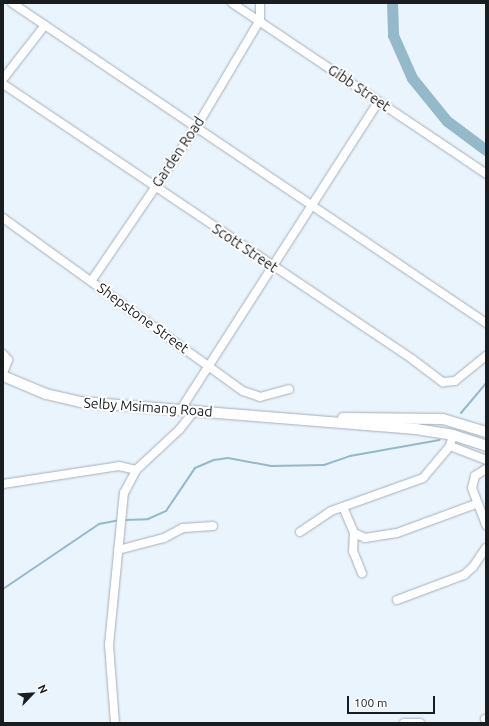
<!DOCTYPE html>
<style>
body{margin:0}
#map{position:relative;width:489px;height:726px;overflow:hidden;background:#e9f4fd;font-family:Ubuntu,sans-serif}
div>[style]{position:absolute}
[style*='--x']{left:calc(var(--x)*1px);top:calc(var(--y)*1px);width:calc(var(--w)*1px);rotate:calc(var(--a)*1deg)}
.stream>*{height:2px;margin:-1px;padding:0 1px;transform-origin:1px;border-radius:1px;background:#94b9c9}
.river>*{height:11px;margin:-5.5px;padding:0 5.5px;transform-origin:5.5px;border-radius:5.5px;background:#94b9c9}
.roads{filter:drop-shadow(0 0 1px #a5afb8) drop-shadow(0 0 1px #a5afb8)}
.minor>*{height:8px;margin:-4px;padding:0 4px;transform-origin:4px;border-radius:4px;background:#fff}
.major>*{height:10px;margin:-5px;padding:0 5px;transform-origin:5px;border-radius:5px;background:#fff}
span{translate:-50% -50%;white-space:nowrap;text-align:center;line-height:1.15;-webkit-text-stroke:4px #fff;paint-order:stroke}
.street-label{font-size:14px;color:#191d20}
.frame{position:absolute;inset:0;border:4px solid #191d20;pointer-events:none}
.north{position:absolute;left:12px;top:674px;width:40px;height:40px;-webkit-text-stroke:3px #fff;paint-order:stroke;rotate:65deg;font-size:11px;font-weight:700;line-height:16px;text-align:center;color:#191d20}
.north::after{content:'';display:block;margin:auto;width:14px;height:18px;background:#191d20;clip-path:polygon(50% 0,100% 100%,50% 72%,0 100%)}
.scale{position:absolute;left:347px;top:696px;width:88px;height:18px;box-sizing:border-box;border:2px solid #191d20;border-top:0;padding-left:5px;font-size:12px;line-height:14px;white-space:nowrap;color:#191d20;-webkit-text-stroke:3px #fff;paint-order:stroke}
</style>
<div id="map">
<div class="stream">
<div style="--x:461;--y:413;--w:39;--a:-50"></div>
<div style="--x:124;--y:520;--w:24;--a:-2"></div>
<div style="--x:148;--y:519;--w:20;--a:-24"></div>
<div style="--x:166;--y:511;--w:52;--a:-56"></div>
<div style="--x:195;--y:468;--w:21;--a:-23"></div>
<div style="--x:214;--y:460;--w:14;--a:-8"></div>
<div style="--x:228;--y:458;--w:44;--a:10.5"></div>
<div style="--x:271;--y:466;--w:53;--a:-1.1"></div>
<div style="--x:324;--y:465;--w:28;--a:-19"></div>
<div style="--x:350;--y:456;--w:91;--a:-10.1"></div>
<div style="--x:3;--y:589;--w:116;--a:-34.1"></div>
<div style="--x:99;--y:524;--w:20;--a:-11"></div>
</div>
<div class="river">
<div style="--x:392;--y:3;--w:32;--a:88"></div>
<div style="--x:393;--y:35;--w:47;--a:66.2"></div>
<div style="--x:412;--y:78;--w:55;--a:50.9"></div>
<div style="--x:447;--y:121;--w:49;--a:36.6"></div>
</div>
<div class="roads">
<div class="minor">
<div style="--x:12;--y:3;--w:572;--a:34.02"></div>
<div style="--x:232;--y:3;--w:306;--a:33.9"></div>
<div style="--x:3;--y:79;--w:68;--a:-52.1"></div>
<div style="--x:3;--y:84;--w:493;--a:33.9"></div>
<div style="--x:412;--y:359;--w:39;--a:37"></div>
<div style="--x:443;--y:382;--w:12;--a:-5"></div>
<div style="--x:455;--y:381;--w:40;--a:-39"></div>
<div style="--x:3;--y:218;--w:296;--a:35.8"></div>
<div style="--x:243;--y:391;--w:18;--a:19"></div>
<div style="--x:260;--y:397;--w:30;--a:-15"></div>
<div style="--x:92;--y:280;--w:186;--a:-55.7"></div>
<div style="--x:197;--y:126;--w:123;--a:-59.3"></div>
<div style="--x:260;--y:20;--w:17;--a:-90"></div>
<div style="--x:3;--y:354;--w:8;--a:50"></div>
<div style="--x:8;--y:360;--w:14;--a:111"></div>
<div style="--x:181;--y:409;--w:365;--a:-57.3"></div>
<div style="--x:450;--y:446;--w:39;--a:21"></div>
<div style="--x:486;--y:469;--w:13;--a:148"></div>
<div style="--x:475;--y:476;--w:12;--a:104"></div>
<div style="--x:472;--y:488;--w:40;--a:69"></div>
<div style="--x:3;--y:484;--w:117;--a:-8.8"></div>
<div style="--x:119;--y:466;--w:17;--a:13"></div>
<div style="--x:343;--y:507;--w:28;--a:67"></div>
<div style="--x:354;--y:533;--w:12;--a:24"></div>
<div style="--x:365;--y:538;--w:32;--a:-9"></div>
<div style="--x:397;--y:533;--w:84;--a:-20.2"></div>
<div style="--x:300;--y:532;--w:37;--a:-34"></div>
<div style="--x:331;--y:511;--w:98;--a:-19.7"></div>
<div style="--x:423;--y:478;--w:42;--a:-49.8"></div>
<div style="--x:450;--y:446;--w:11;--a:-75"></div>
<div style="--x:354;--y:533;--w:18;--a:93"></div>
<div style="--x:353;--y:551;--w:24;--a:68"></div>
<div style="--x:118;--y:550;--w:48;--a:-14.6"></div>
<div style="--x:164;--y:538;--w:21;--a:-28"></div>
<div style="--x:183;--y:528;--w:30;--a:-4"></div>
<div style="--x:397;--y:600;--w:72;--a:-20.5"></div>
<div style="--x:464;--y:575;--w:12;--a:-42"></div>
<div style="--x:473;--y:567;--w:23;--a:-56"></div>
<div style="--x:485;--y:719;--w:2;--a:63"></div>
<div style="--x:115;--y:723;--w:78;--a:-94.4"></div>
<div style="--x:109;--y:645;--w:153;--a:-84.4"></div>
<div style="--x:124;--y:493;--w:26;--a:-62"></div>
<div style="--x:136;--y:470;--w:60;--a:-43"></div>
<div style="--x:180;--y:429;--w:24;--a:-52"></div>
<div style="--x:404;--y:723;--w:16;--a:0"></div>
</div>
<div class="major">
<div style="--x:3;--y:376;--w:47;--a:22.7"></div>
<div style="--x:46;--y:394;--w:36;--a:13"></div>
<div style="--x:81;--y:402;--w:336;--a:4.6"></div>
<div style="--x:416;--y:429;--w:37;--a:9"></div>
<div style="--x:453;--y:435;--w:35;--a:18"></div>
<div style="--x:343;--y:418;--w:100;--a:0.6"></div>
<div style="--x:443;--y:419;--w:45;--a:16.8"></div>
</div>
</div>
<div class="street-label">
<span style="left:359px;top:88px;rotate:34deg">Gibb Street</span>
<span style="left:178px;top:152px;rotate:-56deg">Garden Road</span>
<span style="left:245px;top:248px;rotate:34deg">Scott Street</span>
<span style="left:143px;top:318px;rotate:36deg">Shepstone Street</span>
<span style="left:148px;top:407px;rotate:4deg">Selby Msimang Road</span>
</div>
<div class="frame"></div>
<div class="north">N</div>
<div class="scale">100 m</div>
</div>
